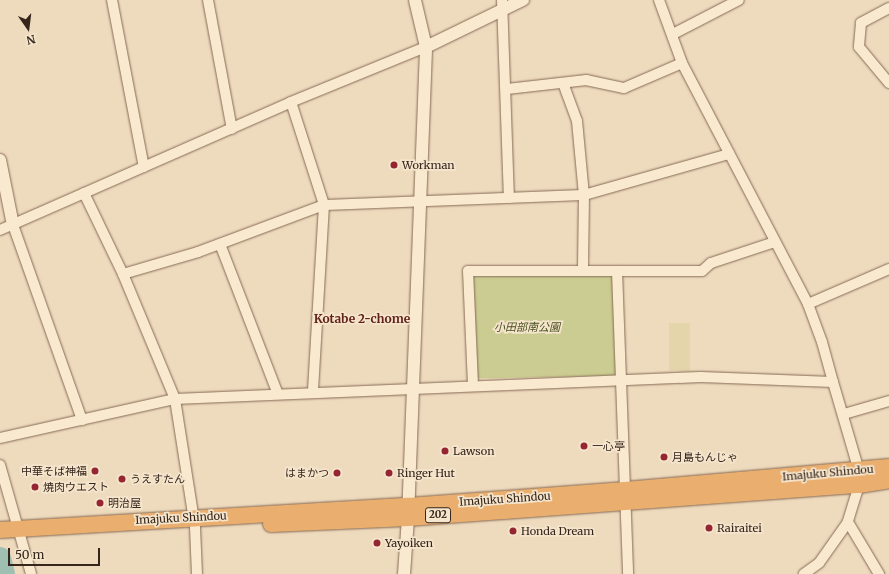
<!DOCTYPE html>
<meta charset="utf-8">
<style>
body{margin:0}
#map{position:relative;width:889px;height:574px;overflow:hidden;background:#eedabd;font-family:Merriweather,"Noto Sans JP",serif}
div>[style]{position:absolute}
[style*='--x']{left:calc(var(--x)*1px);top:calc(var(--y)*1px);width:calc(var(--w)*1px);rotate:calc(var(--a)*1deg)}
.farmland>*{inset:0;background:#e4d5aa;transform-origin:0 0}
.green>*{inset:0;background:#cbcc91;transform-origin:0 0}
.water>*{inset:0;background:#a0bfb3}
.pier>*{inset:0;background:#eedabd}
.river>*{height:22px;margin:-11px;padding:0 11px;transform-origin:11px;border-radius:11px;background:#a0bfb3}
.roads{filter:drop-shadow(0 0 1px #866b56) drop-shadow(0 0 1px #866b56)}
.minor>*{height:10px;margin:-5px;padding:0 5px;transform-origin:5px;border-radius:5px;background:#f9e9cf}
.tertiary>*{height:12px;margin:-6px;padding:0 6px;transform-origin:6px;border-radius:6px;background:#f9e9cf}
.trunk>*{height:16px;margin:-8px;padding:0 8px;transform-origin:8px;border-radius:8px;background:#eaae6e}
.dots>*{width:11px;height:11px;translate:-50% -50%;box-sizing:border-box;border:2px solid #f5e5cc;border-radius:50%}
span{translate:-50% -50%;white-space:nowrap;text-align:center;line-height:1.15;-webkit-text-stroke:3.5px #f5e5cc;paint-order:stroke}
.shield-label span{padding:1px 3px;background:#f5e5cc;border:1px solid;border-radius:3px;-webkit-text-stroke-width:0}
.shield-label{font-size:10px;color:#35251b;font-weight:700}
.poi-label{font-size:11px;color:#35251b}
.left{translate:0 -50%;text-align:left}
.right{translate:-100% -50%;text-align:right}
.park-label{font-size:11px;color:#4a5121;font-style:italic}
.street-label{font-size:11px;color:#35251b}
.neighbourhood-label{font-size:12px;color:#62221a;font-weight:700}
.north{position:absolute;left:8px;top:8px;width:40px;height:40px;-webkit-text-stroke:3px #f5e5cc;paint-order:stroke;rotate:166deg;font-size:11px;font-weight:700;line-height:16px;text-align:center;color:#35251b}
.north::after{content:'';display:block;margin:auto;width:14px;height:18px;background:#35251b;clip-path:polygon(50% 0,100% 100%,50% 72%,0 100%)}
.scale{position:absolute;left:8px;top:548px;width:92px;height:18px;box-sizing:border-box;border:2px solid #35251b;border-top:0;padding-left:5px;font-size:12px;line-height:14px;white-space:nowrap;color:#35251b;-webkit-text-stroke:3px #f5e5cc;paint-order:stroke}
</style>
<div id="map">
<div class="farmland">
<div style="left:669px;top:323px;width:21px;height:48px"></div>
</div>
<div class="green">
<div style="left:614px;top:274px;width:102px;height:143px;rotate:89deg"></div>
</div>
<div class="water">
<div style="clip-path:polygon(0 519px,10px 559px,11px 574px,5px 574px,0 547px)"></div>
</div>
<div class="pier">
<div style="clip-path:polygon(0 517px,2px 519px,10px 553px,0 553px)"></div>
</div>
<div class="river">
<div style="--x:0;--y:558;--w:16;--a:76"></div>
</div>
<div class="roads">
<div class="minor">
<div style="--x:112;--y:0;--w:170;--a:79.2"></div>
<div style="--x:208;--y:0;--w:131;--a:79.5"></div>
<div style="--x:502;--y:0;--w:198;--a:88"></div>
<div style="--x:659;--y:0;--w:67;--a:69.9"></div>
<div style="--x:682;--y:63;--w:272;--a:62.4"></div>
<div style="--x:808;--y:304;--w:40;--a:69.8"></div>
<div style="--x:822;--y:342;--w:41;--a:74.6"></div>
<div style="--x:889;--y:8;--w:32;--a:152"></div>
<div style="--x:861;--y:23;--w:24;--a:95"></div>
<div style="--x:859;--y:47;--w:47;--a:50.2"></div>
<div style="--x:673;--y:34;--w:74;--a:-27.3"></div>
<div style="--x:563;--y:83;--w:40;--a:69.8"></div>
<div style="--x:577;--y:121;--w:74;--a:84.6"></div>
<div style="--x:584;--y:195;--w:76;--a:90.8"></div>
<div style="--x:507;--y:89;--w:80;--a:-6.5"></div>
<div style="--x:586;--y:80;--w:39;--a:12"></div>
<div style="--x:624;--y:88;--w:63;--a:-23.3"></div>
<div style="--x:291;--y:102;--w:108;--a:72.2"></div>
<div style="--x:324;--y:205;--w:187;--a:93.4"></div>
<div style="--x:84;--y:193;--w:90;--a:64.3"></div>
<div style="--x:123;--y:274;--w:135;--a:67.4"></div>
<div style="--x:175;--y:399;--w:130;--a:81.1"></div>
<div style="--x:195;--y:527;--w:47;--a:87.6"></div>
<div style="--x:13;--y:225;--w:207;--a:70.5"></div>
<div style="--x:0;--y:230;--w:318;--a:-23.7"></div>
<div style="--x:291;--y:102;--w:146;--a:-22.2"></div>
<div style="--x:220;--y:244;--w:161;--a:68.9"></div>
<div style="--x:617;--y:271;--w:303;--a:87.9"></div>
<div style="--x:123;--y:274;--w:78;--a:-16.3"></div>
<div style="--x:198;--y:252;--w:134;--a:-20.5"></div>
<div style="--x:324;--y:205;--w:260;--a:-2.2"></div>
<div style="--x:584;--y:195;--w:151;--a:-15.8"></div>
<div style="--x:808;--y:304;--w:88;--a:-23.4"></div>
<div style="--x:473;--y:385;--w:114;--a:-92.5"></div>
<div style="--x:468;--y:271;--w:234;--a:0"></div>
<div style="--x:702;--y:271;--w:12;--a:-42"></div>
<div style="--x:711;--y:263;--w:67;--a:-18.2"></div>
<div style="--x:844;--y:414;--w:47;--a:-16.1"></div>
<div style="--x:0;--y:438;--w:179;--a:-12.6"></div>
<div style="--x:175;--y:399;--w:526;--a:-2.4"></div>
<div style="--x:701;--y:377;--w:132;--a:2.2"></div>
<div style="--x:833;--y:382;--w:93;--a:73.7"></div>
<div style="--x:859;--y:471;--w:14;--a:90"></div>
<div style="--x:859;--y:485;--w:39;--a:107"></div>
<div style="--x:848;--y:522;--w:50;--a:125.3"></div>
<div style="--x:819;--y:563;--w:19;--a:144"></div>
<div style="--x:0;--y:465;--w:113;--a:74.1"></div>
<div style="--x:848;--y:522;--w:61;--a:59.2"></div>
</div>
<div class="tertiary">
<div style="--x:426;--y:47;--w:108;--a:-25.9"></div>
<div style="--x:0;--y:160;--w:66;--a:78.7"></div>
<div style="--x:404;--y:574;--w:56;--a:-85.9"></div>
<div style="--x:408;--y:518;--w:471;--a:-87.8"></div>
<div style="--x:426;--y:47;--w:48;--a:-103.2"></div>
</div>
<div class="trunk">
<div style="--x:271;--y:524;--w:137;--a:-2.5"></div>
<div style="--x:408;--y:518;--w:452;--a:-4.2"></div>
<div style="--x:859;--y:485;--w:30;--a:-9"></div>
<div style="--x:0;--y:530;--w:409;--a:-3.4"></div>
<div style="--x:408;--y:506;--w:218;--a:-4.2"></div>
<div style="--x:625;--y:490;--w:265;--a:-5"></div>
</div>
</div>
<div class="dots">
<div style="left:394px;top:165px;background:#952531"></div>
<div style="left:584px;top:446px;background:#952531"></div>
<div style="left:445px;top:451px;background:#952531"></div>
<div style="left:664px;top:457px;background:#952531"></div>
<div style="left:95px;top:471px;background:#952531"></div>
<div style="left:337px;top:473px;background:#952531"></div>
<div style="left:389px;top:473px;background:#952531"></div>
<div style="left:122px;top:479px;background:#952531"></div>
<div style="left:35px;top:487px;background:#952531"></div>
<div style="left:100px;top:503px;background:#952531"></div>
<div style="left:709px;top:528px;background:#952531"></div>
<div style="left:513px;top:531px;background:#952531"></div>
<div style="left:377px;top:543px;background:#952531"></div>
</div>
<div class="shield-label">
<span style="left:438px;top:515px">202</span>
</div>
<div class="poi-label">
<span class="left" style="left:402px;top:165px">Workman</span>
<span class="left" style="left:592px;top:446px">一心亭</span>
<span class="left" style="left:453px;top:451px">Lawson</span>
<span class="left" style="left:672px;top:457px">月島もんじゃ</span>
<span class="right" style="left:87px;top:471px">中華そば神福</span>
<span class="right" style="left:329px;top:473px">はまかつ</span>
<span class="left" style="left:397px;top:473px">Ringer Hut</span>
<span class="left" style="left:130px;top:479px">うえすたん</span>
<span class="left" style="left:43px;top:487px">焼肉ウエスト</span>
<span class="left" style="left:108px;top:503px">明治屋</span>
<span class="left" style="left:717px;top:528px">Rairaitei</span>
<span class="left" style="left:521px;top:531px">Honda Dream</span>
<span class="left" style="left:385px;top:543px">Yayoiken</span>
</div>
<div class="park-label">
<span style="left:527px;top:327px">小田部南公園</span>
</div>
<div class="street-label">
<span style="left:828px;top:473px;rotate:-5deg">Imajuku Shindou</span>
<span style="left:505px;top:499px;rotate:-4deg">Imajuku Shindou</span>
<span style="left:181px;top:518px;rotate:-3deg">Imajuku Shindou</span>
</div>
<div class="neighbourhood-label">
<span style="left:362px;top:319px">Kotabe 2-chome</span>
</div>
<div class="north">N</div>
<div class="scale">50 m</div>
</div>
